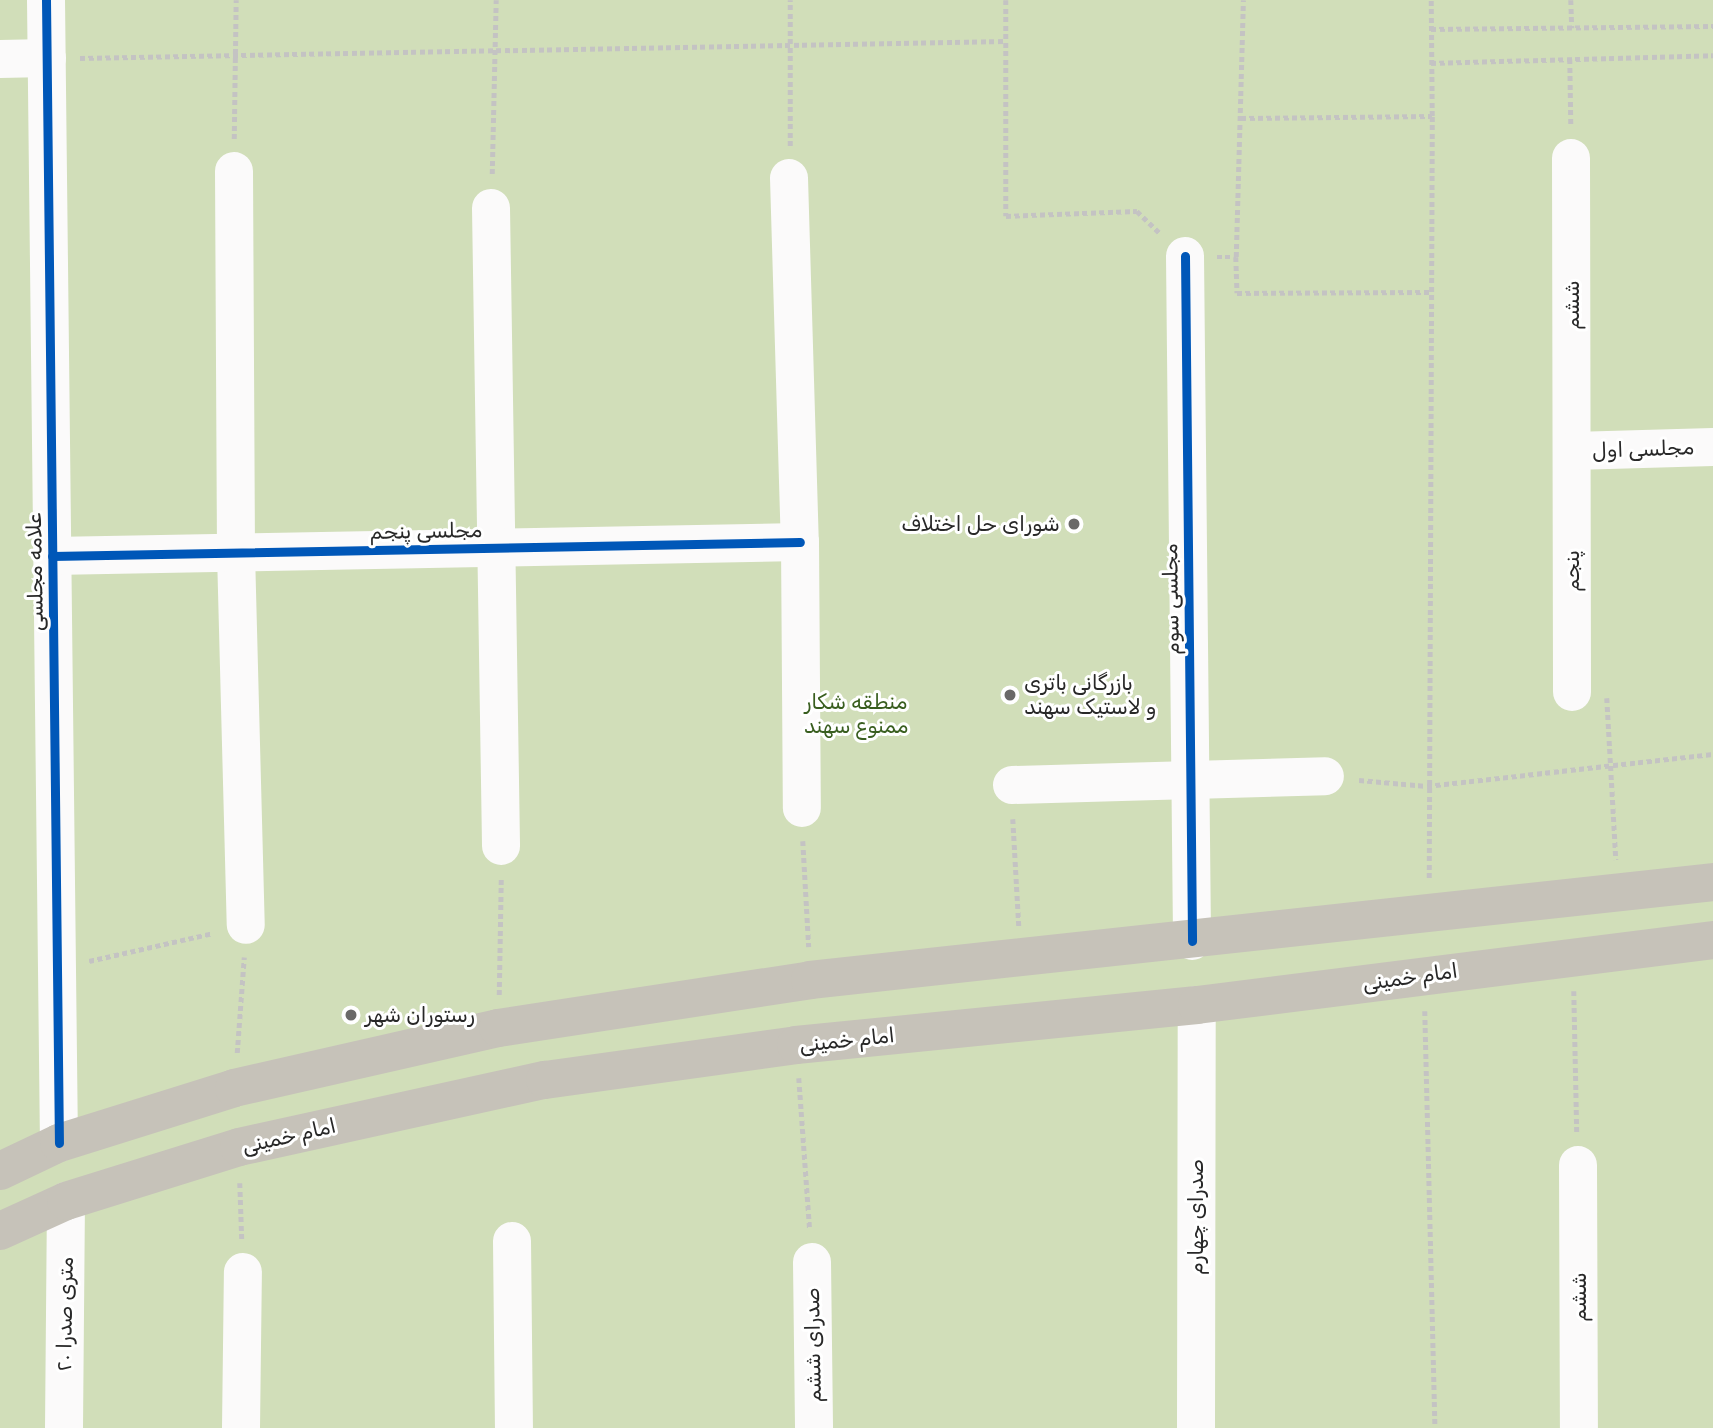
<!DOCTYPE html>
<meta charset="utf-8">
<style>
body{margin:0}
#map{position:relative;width:1713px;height:1428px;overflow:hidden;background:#e6e1de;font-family:Rubik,Cairo,sans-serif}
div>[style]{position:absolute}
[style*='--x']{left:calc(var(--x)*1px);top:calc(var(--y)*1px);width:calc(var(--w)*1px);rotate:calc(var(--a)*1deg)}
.green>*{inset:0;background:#d1deb9;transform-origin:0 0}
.path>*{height:4.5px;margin-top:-2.25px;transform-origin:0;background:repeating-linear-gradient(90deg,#c4c3c3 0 5px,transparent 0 8.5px)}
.minor>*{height:38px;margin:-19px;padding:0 19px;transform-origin:19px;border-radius:19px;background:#fbfafa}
.major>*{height:38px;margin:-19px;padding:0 19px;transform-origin:19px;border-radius:19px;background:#c6c2b9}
.cycleway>*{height:9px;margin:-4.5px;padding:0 4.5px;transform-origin:4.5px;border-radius:4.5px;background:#0057b8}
.dots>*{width:19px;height:19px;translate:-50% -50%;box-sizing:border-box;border:4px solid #fff;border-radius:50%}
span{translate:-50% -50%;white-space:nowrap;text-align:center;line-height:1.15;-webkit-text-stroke:6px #fff;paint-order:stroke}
.street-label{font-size:21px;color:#282828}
.poi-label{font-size:21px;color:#282828}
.right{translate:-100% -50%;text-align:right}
.left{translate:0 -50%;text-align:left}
.park-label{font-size:21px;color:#395e1f}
</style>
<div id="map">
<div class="green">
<div style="left:0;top:0;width:1713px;height:1428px"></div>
</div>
<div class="path">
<div style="--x:1006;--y:0;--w:216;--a:90"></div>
<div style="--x:1006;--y:216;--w:131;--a:-2.2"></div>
<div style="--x:1137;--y:211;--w:33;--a:44"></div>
<div style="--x:1571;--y:0;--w:28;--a:88"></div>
<div style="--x:1431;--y:29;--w:282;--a:-0.6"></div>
<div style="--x:80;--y:58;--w:926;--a:-1.05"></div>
<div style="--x:1570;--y:59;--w:66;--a:89.1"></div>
<div style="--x:1431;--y:63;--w:282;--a:-1.6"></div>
<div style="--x:1241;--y:118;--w:191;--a:-0.6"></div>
<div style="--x:1432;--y:116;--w:116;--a:-90.5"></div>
<div style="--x:234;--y:139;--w:139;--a:-89.2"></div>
<div style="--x:790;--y:146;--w:146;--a:-90"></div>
<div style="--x:492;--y:174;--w:174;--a:-88.7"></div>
<div style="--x:1217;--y:257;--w:19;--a:0"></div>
<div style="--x:1236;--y:257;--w:257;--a:-88.4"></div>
<div style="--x:1236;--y:257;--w:36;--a:88"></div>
<div style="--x:1237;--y:293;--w:193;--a:-0.3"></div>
<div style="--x:1607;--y:698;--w:162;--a:86.8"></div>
<div style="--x:1359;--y:780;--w:68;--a:5"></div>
<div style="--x:1427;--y:786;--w:288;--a:-6.4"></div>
<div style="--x:1013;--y:819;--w:107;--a:86.8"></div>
<div style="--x:803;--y:841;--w:106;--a:86.8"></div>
<div style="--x:1429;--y:878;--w:762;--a:-89.77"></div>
<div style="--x:89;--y:961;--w:127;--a:-12.7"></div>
<div style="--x:1574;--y:991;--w:142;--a:88.8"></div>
<div style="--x:499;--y:995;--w:117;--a:-89"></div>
<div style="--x:1425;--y:1011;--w:417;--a:88.6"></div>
<div style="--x:237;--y:1053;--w:96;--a:-85.8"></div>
<div style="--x:799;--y:1078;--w:152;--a:85.9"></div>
<div style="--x:240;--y:1183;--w:57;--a:88"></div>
</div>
<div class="minor">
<div style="--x:46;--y:0;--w:1143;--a:89.35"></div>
<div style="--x:0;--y:59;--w:47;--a:-1.2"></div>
<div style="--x:1571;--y:158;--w:534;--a:89.89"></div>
<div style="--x:234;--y:171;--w:382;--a:89.7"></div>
<div style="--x:236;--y:553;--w:372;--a:88.5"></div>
<div style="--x:789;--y:178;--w:364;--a:88.3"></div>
<div style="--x:800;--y:542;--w:266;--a:89.6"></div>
<div style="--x:491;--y:208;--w:638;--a:89.1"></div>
<div style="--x:1185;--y:256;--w:685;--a:89.41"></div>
<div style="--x:1573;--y:451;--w:140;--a:-1.6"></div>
<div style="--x:52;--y:556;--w:748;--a:-1.07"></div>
<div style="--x:1012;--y:785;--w:313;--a:-1.6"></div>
<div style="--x:1578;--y:1165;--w:263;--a:89.8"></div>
<div style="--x:512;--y:1241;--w:187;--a:89.4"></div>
<div style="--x:812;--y:1262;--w:166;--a:89.3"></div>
<div style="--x:64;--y:1428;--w:227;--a:-89.5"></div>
<div style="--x:241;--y:1428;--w:156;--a:-89.3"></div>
<div style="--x:1196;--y:1428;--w:423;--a:-89.9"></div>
</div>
<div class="major">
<div style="--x:0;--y:1171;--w:65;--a:-25.4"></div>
<div style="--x:59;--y:1143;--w:183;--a:-17.4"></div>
<div style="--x:234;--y:1088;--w:271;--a:-12.8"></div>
<div style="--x:498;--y:1028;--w:316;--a:-8.7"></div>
<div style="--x:810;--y:980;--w:908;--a:-6.19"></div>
<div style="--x:0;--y:1231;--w:72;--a:-24.4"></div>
<div style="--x:66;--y:1201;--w:181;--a:-17.3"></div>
<div style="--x:239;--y:1147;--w:313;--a:-12.4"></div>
<div style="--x:545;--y:1080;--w:253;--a:-7.9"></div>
<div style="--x:796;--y:1045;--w:403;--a:-5.7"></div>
<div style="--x:1197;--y:1005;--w:520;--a:-7.18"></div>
</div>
<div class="cycleway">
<div style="--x:46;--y:0;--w:1143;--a:89.35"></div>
<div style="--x:1185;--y:256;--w:685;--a:89.41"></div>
<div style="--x:52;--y:556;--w:748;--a:-1.07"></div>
</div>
<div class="dots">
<div style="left:1074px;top:524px;background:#6a6968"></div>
<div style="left:1010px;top:695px;background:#6a6968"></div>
<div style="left:351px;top:1015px;background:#6a6968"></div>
</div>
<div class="street-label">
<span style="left:1572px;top:305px;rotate:-90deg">ششم</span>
<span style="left:1643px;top:449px;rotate:-2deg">مجلسی اول</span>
<span style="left:426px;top:531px;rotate:-1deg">مجلسی پنجم</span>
<span style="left:1572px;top:571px;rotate:-90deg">پنجم</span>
<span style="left:35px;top:572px;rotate:-91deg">علامه مجلسی</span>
<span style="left:1171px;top:599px;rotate:-91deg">مجلسی سوم</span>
<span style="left:1410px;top:977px;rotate:-8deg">امام خمینی</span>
<span style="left:847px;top:1040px;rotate:-6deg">امام خمینی</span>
<span style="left:289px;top:1136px;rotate:-13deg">امام خمینی</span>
<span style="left:1196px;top:1217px;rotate:-90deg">صدرای چهارم</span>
<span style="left:1579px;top:1297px;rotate:-90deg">ششم</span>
<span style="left:65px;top:1314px;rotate:-89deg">۲۰ متری صدرا</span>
<span style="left:813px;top:1345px;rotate:-91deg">صدرای ششم</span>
</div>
<div class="poi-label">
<span class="right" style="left:1060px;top:524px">شورای حل اختلاف</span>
<span class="left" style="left:1024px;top:695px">بازرگانی باتری<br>و لاستیک سهند</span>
<span class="left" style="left:365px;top:1015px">رستوران شهر</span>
</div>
<div class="park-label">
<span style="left:856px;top:714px">منطقه شکار<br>ممنوع سهند</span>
</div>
</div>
